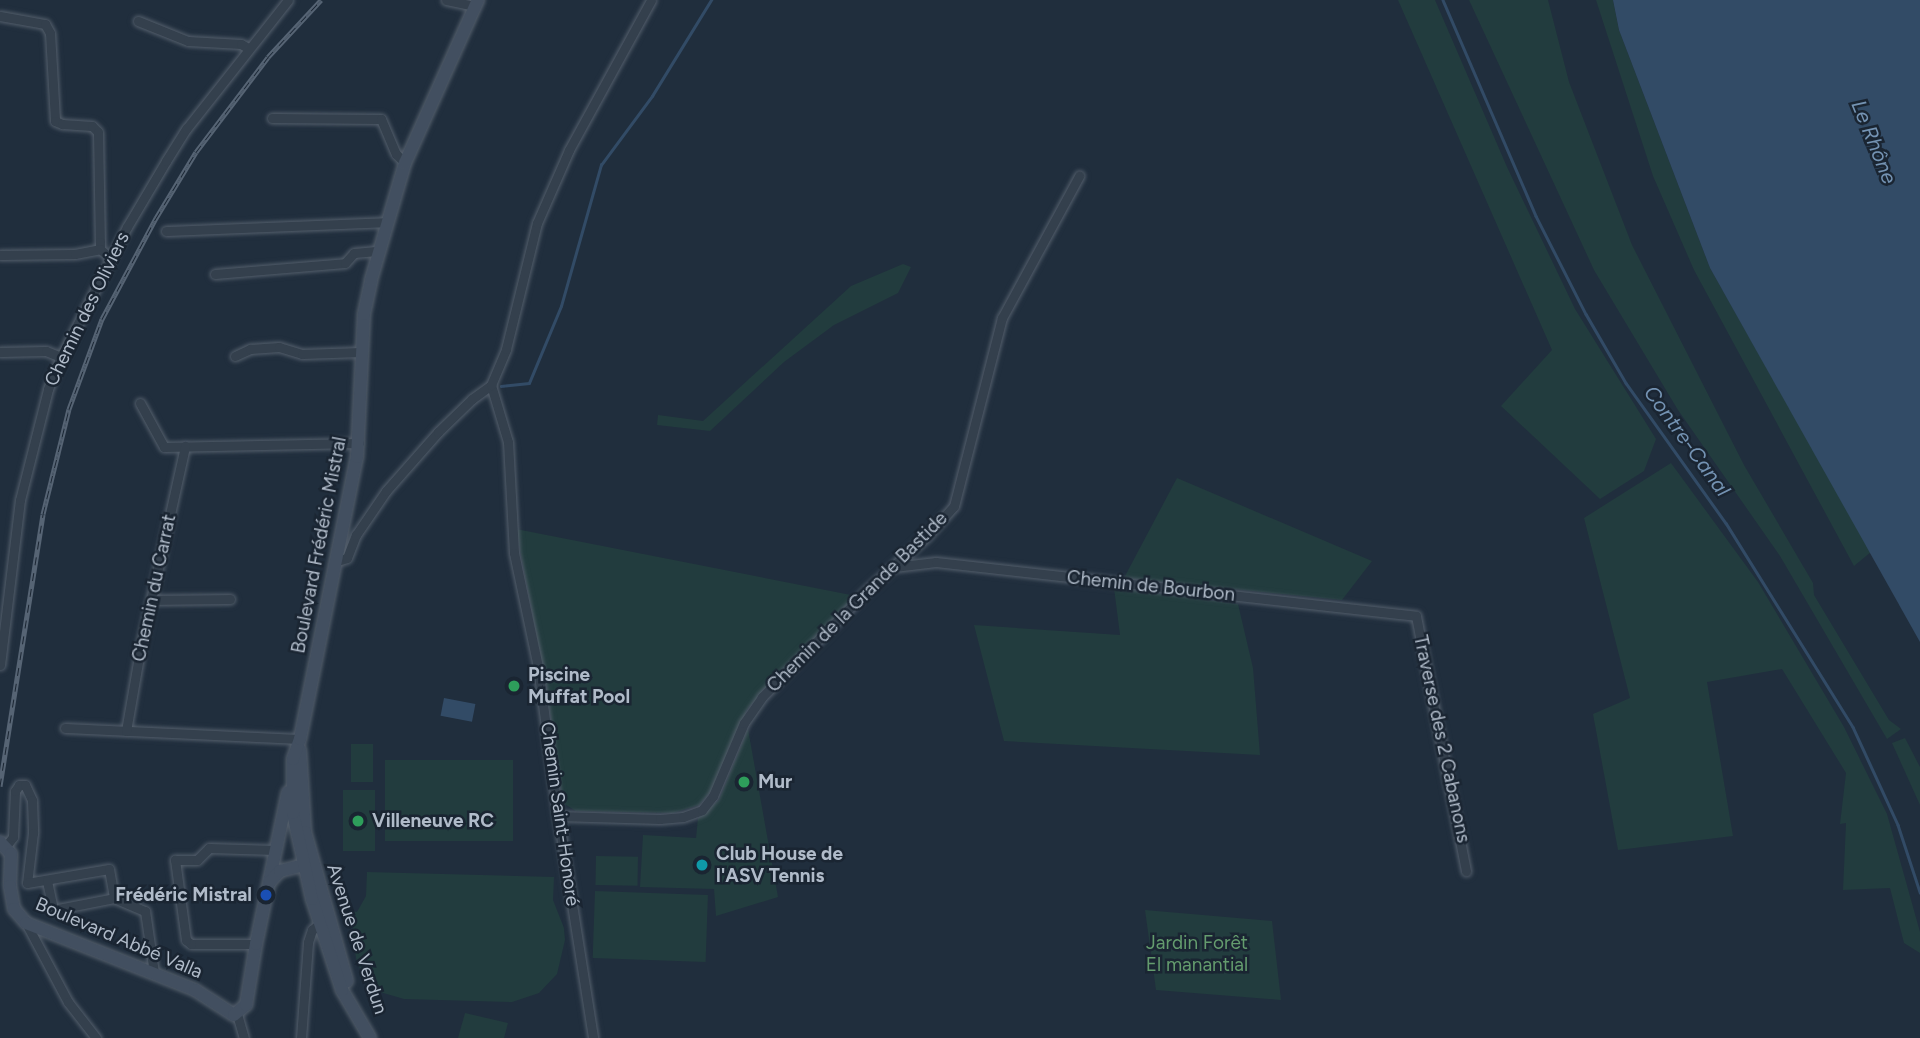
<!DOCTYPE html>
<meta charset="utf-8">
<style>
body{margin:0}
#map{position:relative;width:1920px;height:1038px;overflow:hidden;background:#202e3d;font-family:Figtree,sans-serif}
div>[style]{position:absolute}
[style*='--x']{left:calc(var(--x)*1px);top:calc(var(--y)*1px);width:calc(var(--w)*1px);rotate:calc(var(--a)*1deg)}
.green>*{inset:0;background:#223c3e;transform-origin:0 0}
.water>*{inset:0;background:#324b66;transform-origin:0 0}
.stream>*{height:2.5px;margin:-1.25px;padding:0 1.25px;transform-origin:1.25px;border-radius:1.25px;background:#324b66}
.roads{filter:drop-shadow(0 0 2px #535e6b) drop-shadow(0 0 2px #535e6b)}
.street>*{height:9px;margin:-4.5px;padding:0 4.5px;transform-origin:4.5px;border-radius:4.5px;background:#34404d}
.secondary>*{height:12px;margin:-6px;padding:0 6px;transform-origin:6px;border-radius:6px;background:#424f60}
.rail>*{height:5px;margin-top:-2.5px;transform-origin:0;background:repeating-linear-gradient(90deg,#1a2532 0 8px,#566474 0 16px);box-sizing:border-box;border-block:2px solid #566474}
.dots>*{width:19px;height:19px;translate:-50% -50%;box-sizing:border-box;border:4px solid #1a2532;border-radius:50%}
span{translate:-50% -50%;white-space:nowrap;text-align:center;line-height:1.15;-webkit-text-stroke:5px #1a2532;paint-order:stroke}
.street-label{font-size:19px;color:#b0bbc9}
.poi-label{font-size:19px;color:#b0bbc9;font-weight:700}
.left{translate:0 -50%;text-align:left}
.right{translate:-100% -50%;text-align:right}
.park-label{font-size:19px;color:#649c6e}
.water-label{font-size:21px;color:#7493b3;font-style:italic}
</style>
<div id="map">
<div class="green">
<div style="clip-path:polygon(1398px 0,1435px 0,1507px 167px,1575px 309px,1656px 439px,1644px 471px,1600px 499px,1501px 406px,1552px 350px)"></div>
<div style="clip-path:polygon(1469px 0,1548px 0,1569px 82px,1632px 245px,1744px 465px,1813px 583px,1814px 595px,1889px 720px,1901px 729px,1887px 739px,1780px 556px,1678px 410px,1594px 270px)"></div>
<div style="clip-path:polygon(1596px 0,1613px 0,1619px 30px,1710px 268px,1871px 552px,1854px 566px,1694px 270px,1653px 176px)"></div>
<div style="clip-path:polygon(903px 264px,911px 267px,898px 293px,834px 325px,784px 362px,710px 431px,657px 425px,658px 415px,703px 421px,851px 286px)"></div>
<div style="clip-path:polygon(1671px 463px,1758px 582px,1844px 727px,1887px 814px,1920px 932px,1920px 953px,1904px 943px,1890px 888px,1843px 890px,1846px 823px,1840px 824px,1846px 773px,1782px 669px,1707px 682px,1733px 836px,1618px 850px,1593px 714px,1630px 698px,1584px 518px)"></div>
<div style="clip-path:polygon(1177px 478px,1372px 561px,1342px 600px,1124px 578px)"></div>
<div style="clip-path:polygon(516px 529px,856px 596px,747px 709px,718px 783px,699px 805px,673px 813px,576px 811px,563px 803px,546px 684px)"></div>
<div style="clip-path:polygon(1114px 588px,1238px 604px,1253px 668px,1260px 755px,1004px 741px,974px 625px,1120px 635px)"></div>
<div style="clip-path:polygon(748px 729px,778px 897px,716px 916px,714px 889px,640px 887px,643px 835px,696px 838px,698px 818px,719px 800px)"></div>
<div style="clip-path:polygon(1905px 738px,1920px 767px,1920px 805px,1892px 743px)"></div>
<div style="left:351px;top:744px;width:22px;height:38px"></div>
<div style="left:385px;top:760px;width:128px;height:81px"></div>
<div style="left:343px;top:790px;width:32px;height:61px"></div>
<div style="left:596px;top:856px;width:42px;height:29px;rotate:1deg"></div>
<div style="clip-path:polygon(367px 872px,554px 877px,553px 900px,564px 928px,565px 940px,557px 974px,539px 993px,512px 1002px,404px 999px,380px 992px,368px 983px,357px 963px,352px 935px,355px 918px,347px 915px,348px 910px,357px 912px,366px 896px)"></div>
<div style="left:595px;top:891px;width:113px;height:67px;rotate:2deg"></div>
<div style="clip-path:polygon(1145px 910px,1272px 921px,1281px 1000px,1156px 990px)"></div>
<div style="clip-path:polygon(465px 1013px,508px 1023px,504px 1038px,458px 1038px)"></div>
</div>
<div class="water">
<div style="clip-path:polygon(1613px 0,1920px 0,1920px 642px,1710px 268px,1619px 30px)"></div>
<div style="left:444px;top:698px;width:32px;height:18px;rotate:11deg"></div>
</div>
<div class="stream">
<div style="--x:1443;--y:0;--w:235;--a:66.7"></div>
<div style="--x:1536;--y:216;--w:110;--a:63"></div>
<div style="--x:1586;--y:314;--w:80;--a:59.9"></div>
<div style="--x:1626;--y:383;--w:172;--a:54.5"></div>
<div style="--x:1726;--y:523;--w:240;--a:58.1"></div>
<div style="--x:1853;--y:727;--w:108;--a:65.3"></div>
<div style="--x:1898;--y:825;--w:71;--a:71.8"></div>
<div style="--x:501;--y:386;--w:28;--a:-6"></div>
<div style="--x:529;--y:383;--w:83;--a:-67.4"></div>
<div style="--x:561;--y:306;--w:147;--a:-74.2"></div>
<div style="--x:601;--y:165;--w:86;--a:-53.5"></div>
<div style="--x:652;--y:96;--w:113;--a:-58.4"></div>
</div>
<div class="roads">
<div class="street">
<div style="--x:446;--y:0;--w:30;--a:12"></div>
<div style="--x:0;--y:16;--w:46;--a:10.1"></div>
<div style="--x:45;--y:24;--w:10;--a:61"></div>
<div style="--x:50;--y:33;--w:88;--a:86.7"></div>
<div style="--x:55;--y:121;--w:8;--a:23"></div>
<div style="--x:62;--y:124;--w:30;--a:4"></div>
<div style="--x:92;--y:126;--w:8;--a:45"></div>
<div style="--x:98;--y:132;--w:110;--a:89"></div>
<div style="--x:100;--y:242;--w:7;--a:90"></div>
<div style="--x:100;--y:249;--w:13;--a:42"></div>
<div style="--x:138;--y:21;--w:54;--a:21.8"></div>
<div style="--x:188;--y:41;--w:53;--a:3.2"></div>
<div style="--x:241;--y:44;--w:8;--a:30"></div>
<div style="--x:272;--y:118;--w:109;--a:0.5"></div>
<div style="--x:381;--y:119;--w:38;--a:67"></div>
<div style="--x:396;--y:154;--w:13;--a:45"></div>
<div style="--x:166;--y:231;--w:220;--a:-2.3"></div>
<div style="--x:0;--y:255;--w:75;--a:-0.8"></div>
<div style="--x:75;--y:254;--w:25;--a:-11"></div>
<div style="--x:215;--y:274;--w:130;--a:-4.8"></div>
<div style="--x:345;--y:263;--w:13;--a:-48"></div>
<div style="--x:354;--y:253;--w:25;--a:-5"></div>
<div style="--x:0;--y:352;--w:46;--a:-1.2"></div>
<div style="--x:46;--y:351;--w:16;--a:22"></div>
<div style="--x:235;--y:356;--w:17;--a:-25"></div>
<div style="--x:250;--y:349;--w:29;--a:-4"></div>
<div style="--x:279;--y:347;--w:24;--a:17"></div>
<div style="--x:302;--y:354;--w:59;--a:-1.9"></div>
<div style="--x:491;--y:385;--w:59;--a:73.4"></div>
<div style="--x:508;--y:442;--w:111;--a:86.9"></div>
<div style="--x:514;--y:553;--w:116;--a:78.1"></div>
<div style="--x:538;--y:667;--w:150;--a:82.4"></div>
<div style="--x:558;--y:816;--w:225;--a:81"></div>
<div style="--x:140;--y:403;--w:50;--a:61.4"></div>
<div style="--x:164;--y:447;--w:195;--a:-1.2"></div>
<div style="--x:337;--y:561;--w:10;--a:-17"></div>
<div style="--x:347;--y:558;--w:25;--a:-69"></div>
<div style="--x:356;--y:535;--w:53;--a:-55.7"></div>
<div style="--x:386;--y:491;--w:79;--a:-48.6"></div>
<div style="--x:438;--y:432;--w:47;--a:-44.1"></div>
<div style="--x:472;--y:399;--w:24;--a:-36"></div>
<div style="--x:491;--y:385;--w:39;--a:-67"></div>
<div style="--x:506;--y:349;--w:130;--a:-76.2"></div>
<div style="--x:537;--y:223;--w:80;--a:-66.3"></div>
<div style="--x:569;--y:150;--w:171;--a:-61.3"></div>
<div style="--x:894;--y:567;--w:42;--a:-6.8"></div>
<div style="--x:936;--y:562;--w:483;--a:6.4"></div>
<div style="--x:1416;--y:616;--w:260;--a:78.9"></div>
<div style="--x:153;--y:600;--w:77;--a:-0.7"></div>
<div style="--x:0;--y:665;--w:166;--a:-83.1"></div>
<div style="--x:20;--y:500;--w:114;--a:-75.8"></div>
<div style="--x:48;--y:389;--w:35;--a:-68"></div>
<div style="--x:61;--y:357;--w:146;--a:-63.1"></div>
<div style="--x:127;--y:227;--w:77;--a:-59.4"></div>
<div style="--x:166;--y:161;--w:39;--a:-58"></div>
<div style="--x:187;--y:128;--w:163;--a:-51.7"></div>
<div style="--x:65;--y:728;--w:235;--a:2.7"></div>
<div style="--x:126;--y:731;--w:87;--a:-80.1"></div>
<div style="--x:141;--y:645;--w:204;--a:-77.5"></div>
<div style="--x:558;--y:816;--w:102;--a:1.7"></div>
<div style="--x:660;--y:819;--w:23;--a:-5"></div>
<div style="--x:683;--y:817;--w:20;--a:-20"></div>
<div style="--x:702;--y:810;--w:18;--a:-52"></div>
<div style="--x:713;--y:796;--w:79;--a:-67"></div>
<div style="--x:744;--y:723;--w:32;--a:-55"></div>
<div style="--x:762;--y:697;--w:150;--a:-45.5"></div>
<div style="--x:867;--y:590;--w:81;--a:-42"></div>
<div style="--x:927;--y:536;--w:40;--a:-48"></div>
<div style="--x:954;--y:506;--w:194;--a:-75.7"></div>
<div style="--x:1002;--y:318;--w:162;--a:-61.5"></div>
<div style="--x:6;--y:846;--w:11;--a:-52"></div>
<div style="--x:13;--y:837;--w:46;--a:-87.5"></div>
<div style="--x:15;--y:791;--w:7;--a:-56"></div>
<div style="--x:19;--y:785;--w:6;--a:0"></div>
<div style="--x:25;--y:785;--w:17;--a:65"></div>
<div style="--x:32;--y:800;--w:33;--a:88"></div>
<div style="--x:33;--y:833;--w:50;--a:96.8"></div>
<div style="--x:27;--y:883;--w:83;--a:-9.7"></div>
<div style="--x:109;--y:869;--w:29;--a:80"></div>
<div style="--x:114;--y:898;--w:34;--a:23"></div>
<div style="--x:145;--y:911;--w:63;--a:81.7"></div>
<div style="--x:47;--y:881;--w:30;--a:78"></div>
<div style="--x:53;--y:910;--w:62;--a:-11.1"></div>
<div style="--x:26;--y:923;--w:89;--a:62"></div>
<div style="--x:68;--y:1002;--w:46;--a:52.1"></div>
<div style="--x:256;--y:944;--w:65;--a:180"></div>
<div style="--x:191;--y:944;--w:6;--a:-141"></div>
<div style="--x:186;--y:940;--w:81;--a:-97.8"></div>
<div style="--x:175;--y:860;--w:22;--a:0"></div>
<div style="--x:197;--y:860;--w:17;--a:-45"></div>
<div style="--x:209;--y:848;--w:66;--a:1.7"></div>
<div style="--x:237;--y:1014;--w:25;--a:74"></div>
<div style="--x:301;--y:1038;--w:96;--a:-85.8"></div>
<div style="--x:308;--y:942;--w:13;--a:-72"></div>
<div style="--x:312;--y:930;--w:11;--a:-41"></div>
</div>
<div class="secondary">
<div style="--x:300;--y:750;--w:82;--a:86.5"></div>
<div style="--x:305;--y:832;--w:155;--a:74.3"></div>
<div style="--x:0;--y:842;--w:16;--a:47"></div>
<div style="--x:11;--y:854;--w:32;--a:92"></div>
<div style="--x:10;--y:886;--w:23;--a:80"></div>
<div style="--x:14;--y:909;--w:18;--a:49"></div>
<div style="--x:26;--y:923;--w:182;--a:21.6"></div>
<div style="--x:195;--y:990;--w:46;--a:32.7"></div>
<div style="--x:234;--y:1015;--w:16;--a:-40"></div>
<div style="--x:246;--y:1005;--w:62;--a:-80.7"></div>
<div style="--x:256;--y:944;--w:155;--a:-78.1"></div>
<div style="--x:270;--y:882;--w:15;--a:-48"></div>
<div style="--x:280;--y:871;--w:25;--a:-14"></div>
<div style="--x:370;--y:1038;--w:56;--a:-120.3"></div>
<div style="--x:342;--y:990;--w:96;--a:-108.2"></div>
<div style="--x:312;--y:899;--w:88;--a:-102.5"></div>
<div style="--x:293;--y:813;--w:54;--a:-90"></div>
<div style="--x:293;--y:759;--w:21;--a:-71"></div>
<div style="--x:300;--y:739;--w:288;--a:-78.6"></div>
<div style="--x:357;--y:457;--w:143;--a:-87.2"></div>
<div style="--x:364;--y:314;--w:35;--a:-78"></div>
<div style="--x:371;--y:280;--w:122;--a:-73.8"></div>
<div style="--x:405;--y:163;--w:179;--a:-65.9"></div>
</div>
</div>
<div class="rail">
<div style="--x:0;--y:786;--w:275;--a:-81"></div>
<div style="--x:43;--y:514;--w:108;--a:-76.1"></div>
<div style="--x:69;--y:409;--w:96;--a:-69.9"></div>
<div style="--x:102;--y:319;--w:115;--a:-61.9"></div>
<div style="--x:156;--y:218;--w:77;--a:-58.8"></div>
<div style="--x:196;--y:152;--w:119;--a:-52.8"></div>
<div style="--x:268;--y:57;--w:78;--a:-47.1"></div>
</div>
<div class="dots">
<div style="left:514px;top:686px;background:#2e9e5b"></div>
<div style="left:744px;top:782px;background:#2e9e5b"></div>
<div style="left:358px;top:821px;background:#2e9e5b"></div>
<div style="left:702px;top:865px;background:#0f9aa8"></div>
<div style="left:266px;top:895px;background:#1a4fb4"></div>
</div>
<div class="street-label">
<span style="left:87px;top:309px;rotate:-64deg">Chemin des Oliviers</span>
<span style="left:319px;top:545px;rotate:-79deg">Boulevard Frédéric Mistral</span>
<span style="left:1151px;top:586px;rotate:6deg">Chemin de Bourbon</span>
<span style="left:154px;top:588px;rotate:-78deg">Chemin du Carrat</span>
<span style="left:857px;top:602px;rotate:-45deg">Chemin de la Grande Bastide</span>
<span style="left:1442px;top:739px;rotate:78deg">Traverse des 2 Cabanons</span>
<span style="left:560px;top:814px;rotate:82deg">Chemin Saint-Honoré</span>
<span style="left:119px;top:938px;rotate:23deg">Boulevard Abbé Valla</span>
<span style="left:357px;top:939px;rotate:72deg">Avenue de Verdun</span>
</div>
<div class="poi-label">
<span class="left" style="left:528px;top:686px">Piscine<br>Muffat Pool</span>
<span class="left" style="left:758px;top:782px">Mur</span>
<span class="left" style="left:372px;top:821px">Villeneuve RC</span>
<span class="left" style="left:716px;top:865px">Club House de<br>l'ASV Tennis</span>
<span class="right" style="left:252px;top:895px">Frédéric Mistral</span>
</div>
<div class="park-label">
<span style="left:1197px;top:954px">Jardin Forêt<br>El manantial</span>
</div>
<div class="water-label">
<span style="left:1874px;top:142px;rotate:68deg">Le Rhône</span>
<span style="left:1687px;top:441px;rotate:54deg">Contre-Canal</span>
</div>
</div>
